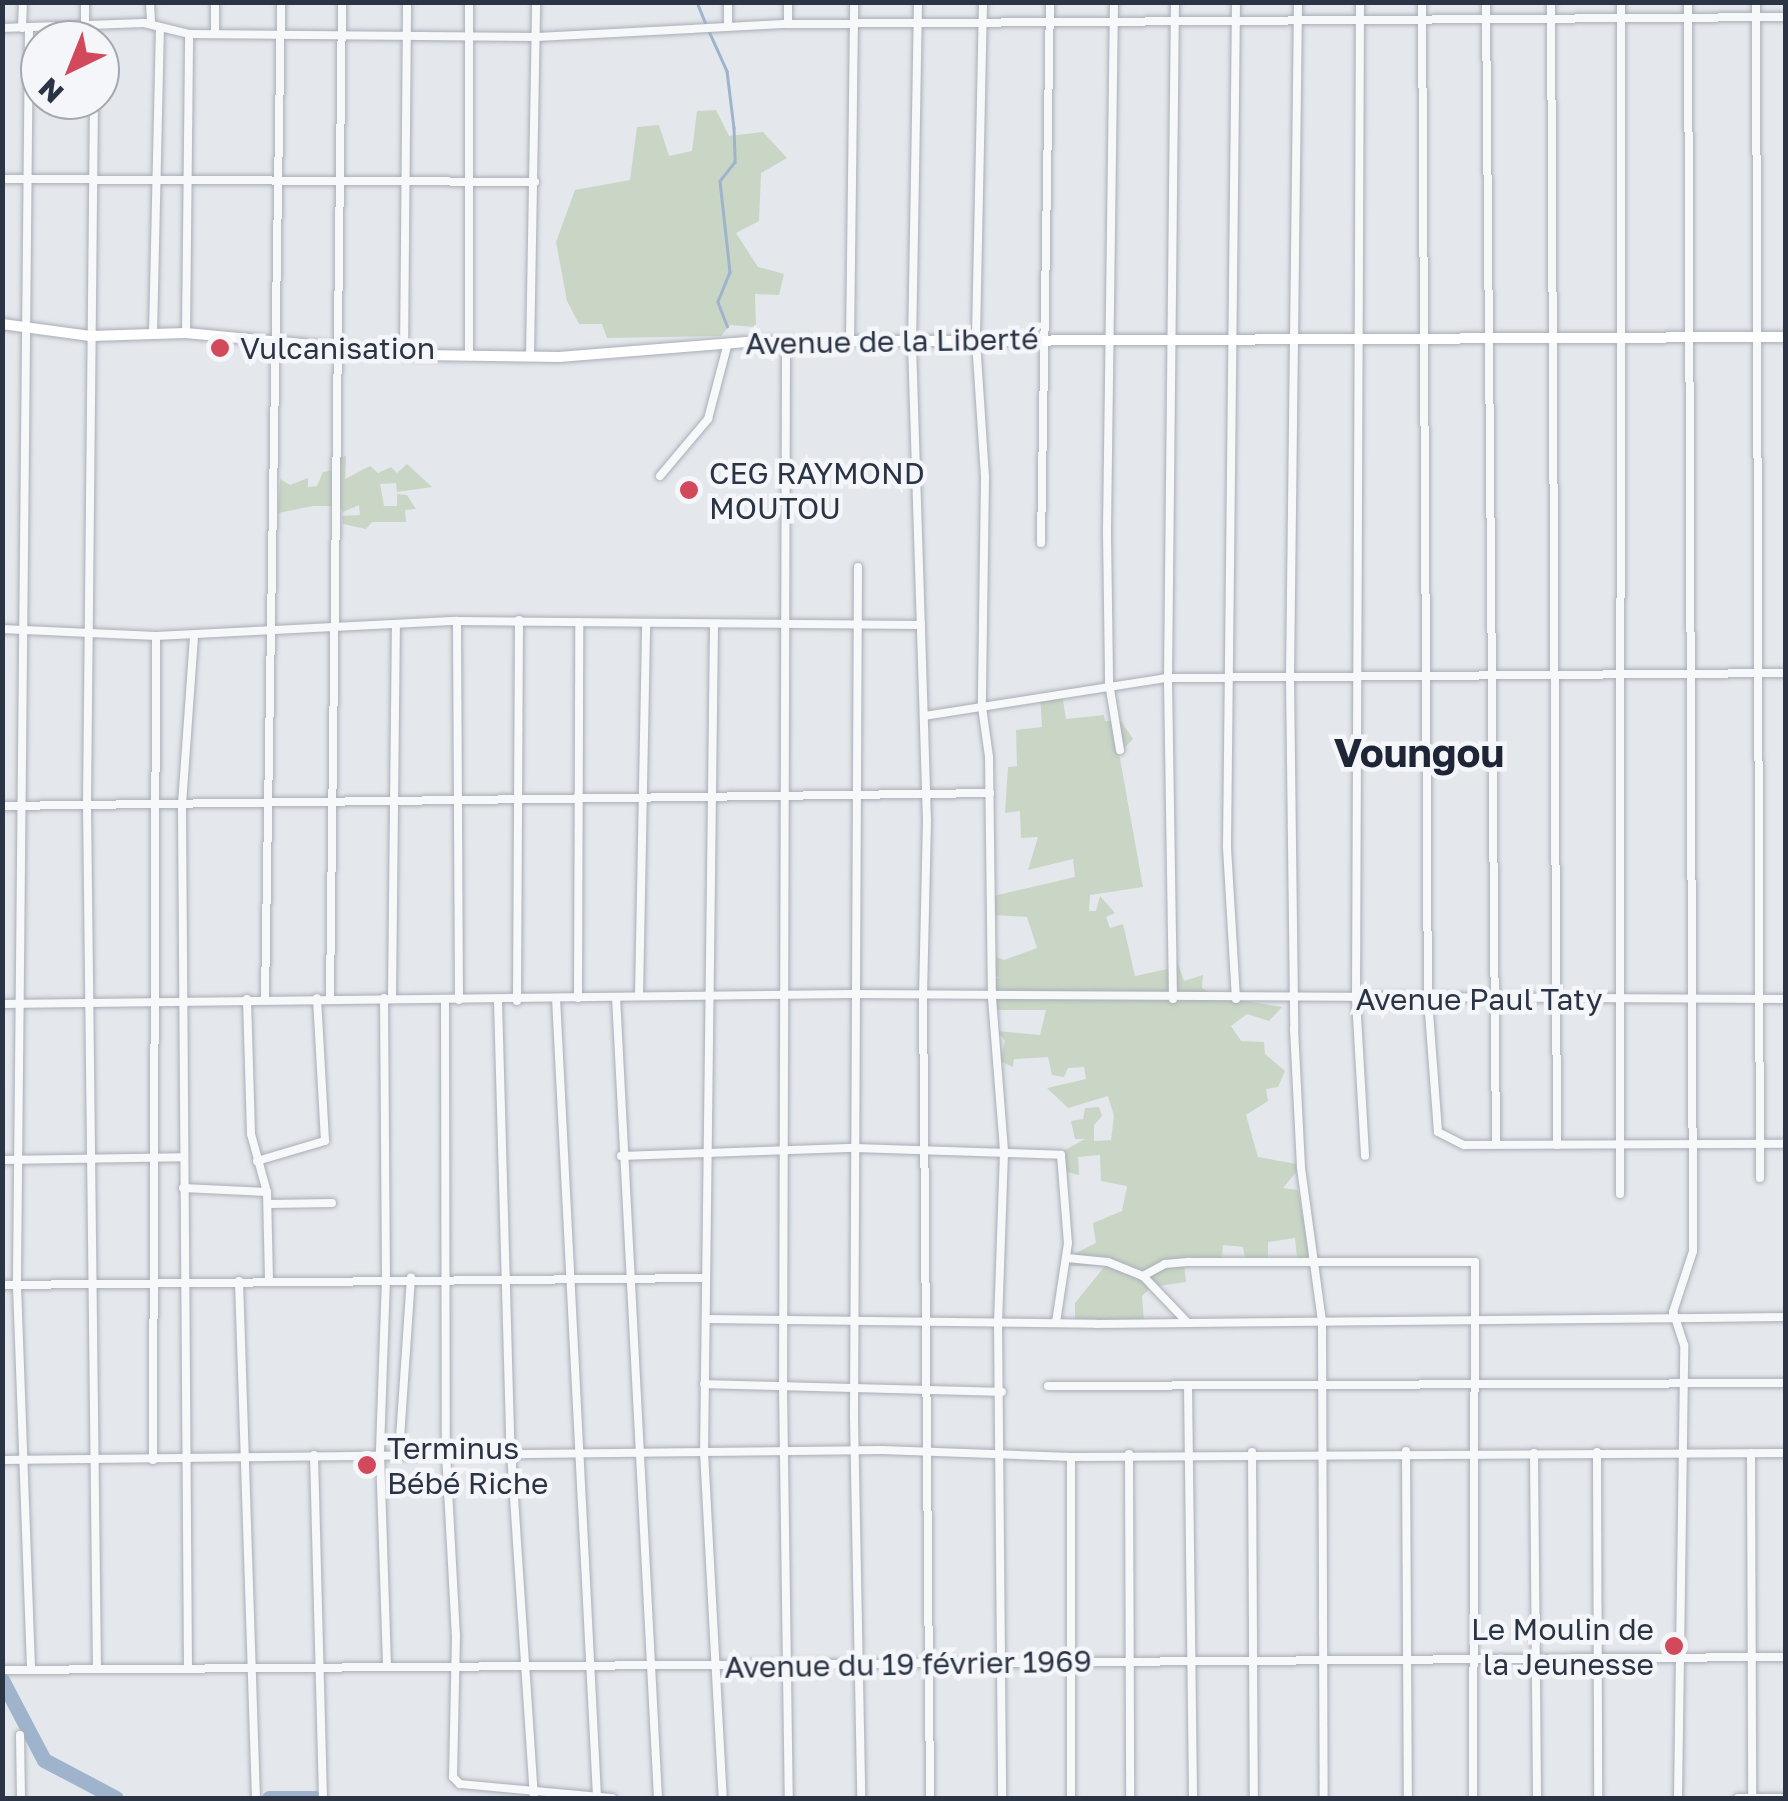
<!DOCTYPE html>
<meta charset="utf-8">
<style>
body{margin:0}
#map{position:relative;width:1788px;height:1801px;overflow:hidden;background:#e4e7ec;font-family:"Golos Text",sans-serif}
div>[style]{position:absolute}
[style*='--x']{left:calc(var(--x)*1px);top:calc(var(--y)*1px);width:calc(var(--w)*1px);rotate:calc(var(--a)*1deg)}
.green>*{inset:0;background:#c9d6c5}
.stream>*{height:2.5px;margin:-1.25px;padding:0 1.25px;transform-origin:1.25px;border-radius:1.25px;background:#9fb4cc}
.river>*{height:15px;margin:-7.5px;padding:0 7.5px;transform-origin:7.5px;border-radius:7.5px;background:#9fb4cc}
.roads{filter:drop-shadow(0 0 2px #a9aeb7) drop-shadow(0 0 2px #a9aeb7)}
.street>*{height:8px;margin:-4px;padding:0 4px;transform-origin:4px;border-radius:4px;background:#f7f8fa}
.secondary>*{height:10px;margin:-5px;padding:0 5px;transform-origin:5px;border-radius:5px;background:#fff}
.dots>*{width:28px;height:28px;translate:-50% -50%;box-sizing:border-box;border:5px solid #f4f6f9;border-radius:50%}
span{translate:-50% -50%;white-space:nowrap;text-align:center;line-height:1.15;-webkit-text-stroke:9px #f4f6f9;paint-order:stroke}
.street-label{font-size:30px;color:#2b3445}
.poi-label{font-size:30px;color:#2b3445}
.left{translate:0 -50%;text-align:left}
.right{translate:-100% -50%;text-align:right}
.district-label{font-size:40px;color:#1d2536;font-weight:700}
.frame{position:absolute;inset:0;border:5px solid #2b3445;pointer-events:none}
.north{position:absolute;left:20px;top:20px;width:100px;height:100px;box-sizing:border-box;background:#f4f6f9;border:2px solid #a4a8b1;border-radius:50%;rotate:223deg;font-size:28px;font-weight:700;line-height:40px;text-align:center;color:#2b3445}
.north::after{content:'';display:block;margin:auto;width:35px;height:45px;background:#d1495b;clip-path:polygon(50% 0,100% 100%,50% 72%,0 100%)}
</style>
<div id="map">
<div class="green">
<div style="clip-path:polygon(716px 110px,729px 136px,763px 132px,787px 158px,761px 173px,759px 221px,736px 233px,758px 267px,784px 274px,779px 295px,755px 294px,756px 327px,730px 325px,721px 336px,607px 338px,602px 324px,579px 324px,567px 301px,556px 242px,575px 190px,630px 180px,637px 127px,659px 125px,669px 156px,692px 151px,697px 111px)"></div>
<div style="clip-path:polygon(346px 456px,345px 479px,370px 466px,378px 473px,391px 467px,397px 473px,407px 464px,432px 487px,397px 492px,396px 483px,380px 484px,384px 506px,397px 506px,397px 494px,407px 495px,416px 509px,405px 510px,406px 522px,372px 522px,366px 529px,343px 524px,342px 516px,360px 515px,359px 505px,343px 512px,340px 506px,313px 506px,278px 513px,280px 479px,290px 485px,308px 478px,308px 487px,317px 486px,323px 472px,333px 470px,333px 459px)"></div>
<div style="clip-path:polygon(1062px 694px,1066px 719px,1104px 715px,1105px 721px,1121px 721px,1133px 739px,1119px 753px,1143px 887px,1090px 895px,1089px 911px,1096px 911px,1100px 896px,1115px 913px,1106px 917px,1110px 928px,1123px 924px,1135px 976px,1172px 968px,1172px 947px,1184px 981px,1203px 975px,1202px 988px,1215px 996px,1282px 1007px,1269px 1021px,1247px 1014px,1231px 1026px,1241px 1041px,1264px 1042px,1265px 1054px,1285px 1071px,1278px 1087px,1266px 1089px,1268px 1101px,1246px 1115px,1258px 1157px,1302px 1165px,1283px 1188px,1298px 1190px,1310px 1257px,1297px 1259px,1295px 1238px,1268px 1242px,1268px 1258px,1245px 1259px,1243px 1247px,1223px 1245px,1222px 1258px,1184px 1264px,1186px 1282px,1151px 1287px,1142px 1296px,1144px 1322px,1075px 1320px,1075px 1303px,1105px 1266px,1071px 1266px,1070px 1256px,1096px 1243px,1093px 1223px,1122px 1211px,1127px 1186px,1101px 1181px,1100px 1155px,1078px 1157px,1079px 1175px,1067px 1172px,1063px 1151px,1085px 1139px,1075px 1139px,1071px 1121px,1083px 1119px,1085px 1108px,1099px 1107px,1102px 1116px,1094px 1125px,1094px 1141px,1111px 1140px,1114px 1116px,1108px 1096px,1068px 1108px,1047px 1088px,1086px 1079px,1084px 1067px,1068px 1068px,1064px 1077px,1052px 1075px,1048px 1057px,1014px 1059px,1013px 1067px,1000px 1061px,1005px 1041px,997px 1031px,1040px 1035px,1046px 1010px,994px 1010px,992px 1000px,1005px 997px,993px 991px,993px 979px,1000px 978px,993px 975px,994px 956px,1004px 960px,1037px 948px,1027px 917px,994px 915px,993px 896px,1075px 877px,1073px 859px,1028px 870px,1038px 837px,1021px 838px,1020px 811px,1005px 813px,1008px 767px,1017px 766px,1016px 730px,1042px 727px,1040px 695px)"></div>
</div>
<div class="stream">
<div style="--x:697;--y:2;--w:24;--a:68"></div>
<div style="--x:709;--y:31;--w:44;--a:65.8"></div>
<div style="--x:727;--y:71;--w:57;--a:83"></div>
<div style="--x:734;--y:128;--w:34;--a:88"></div>
<div style="--x:735;--y:162;--w:24;--a:128"></div>
<div style="--x:720;--y:181;--w:92;--a:83.7"></div>
<div style="--x:730;--y:272;--w:32;--a:112"></div>
<div style="--x:718;--y:302;--w:26;--a:69"></div>
</div>
<div class="river">
<div style="--x:2;--y:1680;--w:90;--a:62.3"></div>
<div style="--x:44;--y:1760;--w:81;--a:27.8"></div>
<div style="--x:269;--y:1798;--w:47;--a:0"></div>
</div>
<div class="roads">
<div class="street">
<div style="--x:85;--y:2;--w:24;--a:90"></div>
<div style="--x:150;--y:2;--w:22;--a:87"></div>
<div style="--x:215;--y:2;--w:31;--a:90"></div>
<div style="--x:788;--y:2;--w:22;--a:90"></div>
<div style="--x:918;--y:2;--w:342;--a:91"></div>
<div style="--x:912;--y:344;--w:476;--a:88.2"></div>
<div style="--x:927;--y:820;--w:175;--a:91.3"></div>
<div style="--x:923;--y:995;--w:803;--a:89.5"></div>
<div style="--x:983;--y:2;--w:339;--a:91.2"></div>
<div style="--x:976;--y:341;--w:137;--a:86.2"></div>
<div style="--x:985;--y:478;--w:229;--a:90.8"></div>
<div style="--x:982;--y:707;--w:50;--a:82"></div>
<div style="--x:989;--y:757;--w:241;--a:89.3"></div>
<div style="--x:992;--y:998;--w:154;--a:85.5"></div>
<div style="--x:1004;--y:1152;--w:168;--a:92"></div>
<div style="--x:998;--y:1320;--w:478;--a:89.5"></div>
<div style="--x:1114;--y:2;--w:531;--a:90.76"></div>
<div style="--x:1107;--y:533;--w:150;--a:89.2"></div>
<div style="--x:1109;--y:683;--w:68;--a:80.7"></div>
<div style="--x:1298;--y:2;--w:677;--a:90.68"></div>
<div style="--x:1290;--y:679;--w:350;--a:89.3"></div>
<div style="--x:1294;--y:1029;--w:139;--a:87.1"></div>
<div style="--x:1301;--y:1168;--w:155;--a:82.2"></div>
<div style="--x:1322;--y:1322;--w:476;--a:89.8"></div>
<div style="--x:1360;--y:2;--w:997;--a:90.23"></div>
<div style="--x:1356;--y:999;--w:157;--a:86.7"></div>
<div style="--x:1422;--y:2;--w:997;--a:89.66"></div>
<div style="--x:1428;--y:999;--w:133;--a:85.7"></div>
<div style="--x:1438;--y:1132;--w:29;--a:27"></div>
<div style="--x:1464;--y:1145;--w:322;--a:-0.2"></div>
<div style="--x:1486;--y:2;--w:1142;--a:89.5"></div>
<div style="--x:1551;--y:2;--w:1143;--a:89.7"></div>
<div style="--x:1756;--y:2;--w:1176;--a:89.81"></div>
<div style="--x:728;--y:25;--w:23;--a:-90"></div>
<div style="--x:2;--y:28;--w:142;--a:-2"></div>
<div style="--x:144;--y:23;--w:46;--a:13.7"></div>
<div style="--x:189;--y:34;--w:348;--a:0.5"></div>
<div style="--x:537;--y:37;--w:251;--a:-3"></div>
<div style="--x:788;--y:24;--w:998;--a:-0.4"></div>
<div style="--x:22;--y:28;--w:26;--a:-88"></div>
<div style="--x:29;--y:28;--w:1258;--a:90.55"></div>
<div style="--x:17;--y:1286;--w:383;--a:87.9"></div>
<div style="--x:94;--y:100;--w:704;--a:90.57"></div>
<div style="--x:87;--y:804;--w:865;--a:89.34"></div>
<div style="--x:2;--y:179;--w:533;--a:0.32"></div>
<div style="--x:186;--y:333;--w:299;--a:-89.4"></div>
<div style="--x:153;--y:334;--w:305;--a:-88.7"></div>
<div style="--x:786;--y:342;--w:1044;--a:90.16"></div>
<div style="--x:783;--y:1386;--w:412;--a:89.2"></div>
<div style="--x:850;--y:343;--w:341;--a:-89.3"></div>
<div style="--x:404;--y:354;--w:352;--a:-89.5"></div>
<div style="--x:530;--y:355;--w:353;--a:-89"></div>
<div style="--x:469;--y:356;--w:354;--a:-90"></div>
<div style="--x:660;--y:476;--w:75;--a:-49.9"></div>
<div style="--x:708;--y:419;--w:79;--a:-75.3"></div>
<div style="--x:1041;--y:543;--w:541;--a:-89.05"></div>
<div style="--x:858;--y:567;--w:851;--a:90.27"></div>
<div style="--x:854;--y:1418;--w:380;--a:88.9"></div>
<div style="--x:457;--y:621;--w:379;--a:89.7"></div>
<div style="--x:714;--y:626;--w:826;--a:90.69"></div>
<div style="--x:704;--y:1452;--w:347;--a:86.9"></div>
<div style="--x:2;--y:629;--w:154;--a:2.6"></div>
<div style="--x:156;--y:636;--w:301;--a:-2.9"></div>
<div style="--x:457;--y:621;--w:464;--a:0.5"></div>
<div style="--x:924;--y:716;--w:247;--a:-8.9"></div>
<div style="--x:1168;--y:678;--w:618;--a:-0.46"></div>
<div style="--x:2;--y:806;--w:988;--a:-0.75"></div>
<div style="--x:639;--y:996;--w:371;--a:-88.9"></div>
<div style="--x:616;--y:997;--w:802;--a:87"></div>
<div style="--x:330;--y:998;--w:996;--a:-89.31"></div>
<div style="--x:384;--y:998;--w:280;--a:89.6"></div>
<div style="--x:386;--y:1278;--w:176;--a:92"></div>
<div style="--x:380;--y:1454;--w:210;--a:88.1"></div>
<div style="--x:392;--y:998;--w:370;--a:-89.4"></div>
<div style="--x:556;--y:998;--w:800;--a:87.06"></div>
<div style="--x:578;--y:998;--w:376;--a:-89.8"></div>
<div style="--x:247;--y:999;--w:135;--a:88.3"></div>
<div style="--x:251;--y:1134;--w:60;--a:74.6"></div>
<div style="--x:267;--y:1192;--w:89;--a:88.7"></div>
<div style="--x:265;--y:999;--w:997;--a:-89.08"></div>
<div style="--x:1173;--y:999;--w:321;--a:-90.9"></div>
<div style="--x:1168;--y:678;--w:676;--a:-89.41"></div>
<div style="--x:1236;--y:999;--w:152;--a:-93.4"></div>
<div style="--x:1227;--y:847;--w:845;--a:-89.39"></div>
<div style="--x:445;--y:1000;--w:453;--a:89.9"></div>
<div style="--x:446;--y:1453;--w:182;--a:86.9"></div>
<div style="--x:456;--y:1635;--w:142;--a:91.2"></div>
<div style="--x:453;--y:1777;--w:10;--a:45"></div>
<div style="--x:460;--y:1784;--w:153;--a:5.3"></div>
<div style="--x:517;--y:1001;--w:381;--a:-89.7"></div>
<div style="--x:498;--y:1002;--w:435;--a:88.4"></div>
<div style="--x:510;--y:1437;--w:362;--a:86.2"></div>
<div style="--x:2;--y:1004;--w:851;--a:-0.67"></div>
<div style="--x:853;--y:994;--w:933;--a:0.31"></div>
<div style="--x:621;--y:1156;--w:234;--a:-2"></div>
<div style="--x:855;--y:1148;--w:206;--a:1.9"></div>
<div style="--x:1061;--y:1155;--w:88;--a:85.5"></div>
<div style="--x:1068;--y:1243;--w:80;--a:98.6"></div>
<div style="--x:2;--y:1160;--w:181;--a:-0.9"></div>
<div style="--x:257;--y:1161;--w:71;--a:-16.4"></div>
<div style="--x:325;--y:1141;--w:143;--a:-93.2"></div>
<div style="--x:183;--y:1188;--w:84;--a:2.7"></div>
<div style="--x:1620;--y:1194;--w:1192;--a:-89.95"></div>
<div style="--x:268;--y:1204;--w:64;--a:-0.9"></div>
<div style="--x:1067;--y:1258;--w:41;--a:5.6"></div>
<div style="--x:1108;--y:1262;--w:38;--a:22"></div>
<div style="--x:1143;--y:1276;--w:64;--a:46.3"></div>
<div style="--x:1143;--y:1276;--w:25;--a:-29"></div>
<div style="--x:1165;--y:1264;--w:25;--a:-5"></div>
<div style="--x:1190;--y:1262;--w:285;--a:0"></div>
<div style="--x:1475;--y:1262;--w:536;--a:90.21"></div>
<div style="--x:239;--y:1281;--w:517;--a:88.12"></div>
<div style="--x:2;--y:1285;--w:704;--a:-0.57"></div>
<div style="--x:706;--y:1319;--w:390;--a:0.7"></div>
<div style="--x:1096;--y:1324;--w:690;--a:-0.58"></div>
<div style="--x:704;--y:1384;--w:298;--a:1.5"></div>
<div style="--x:1188;--y:1385;--w:413;--a:89.3"></div>
<div style="--x:1048;--y:1386;--w:738;--a:-0.23"></div>
<div style="--x:1406;--y:1451;--w:347;--a:89.7"></div>
<div style="--x:1252;--y:1452;--w:346;--a:89.7"></div>
<div style="--x:1597;--y:1452;--w:346;--a:89.8"></div>
<div style="--x:399;--y:1453;--w:176;--a:-86.1"></div>
<div style="--x:1534;--y:1453;--w:345;--a:89.5"></div>
<div style="--x:1751;--y:1453;--w:345;--a:89.8"></div>
<div style="--x:1129;--y:1454;--w:344;--a:89.8"></div>
<div style="--x:314;--y:1455;--w:343;--a:88.5"></div>
<div style="--x:2;--y:1460;--w:880;--a:-0.65"></div>
<div style="--x:882;--y:1450;--w:189;--a:2.1"></div>
<div style="--x:1071;--y:1457;--w:715;--a:-0.32"></div>
<div style="--x:153;--y:1460;--w:824;--a:-89.79"></div>
<div style="--x:188;--y:1669;--w:865;--a:-90.4"></div>
<div style="--x:182;--y:804;--w:168;--a:-85.9"></div>
<div style="--x:2;--y:1670;--w:1784;--a:-0.42"></div>
<div style="--x:20;--y:1735;--w:63;--a:89.1"></div>
<div style="--x:1071;--y:1798;--w:341;--a:-90"></div>
<div style="--x:1678;--y:1798;--w:453;--a:-89.2"></div>
<div style="--x:1684;--y:1345;--w:35;--a:-108"></div>
<div style="--x:1673;--y:1312;--w:64;--a:-71.8"></div>
<div style="--x:1693;--y:1251;--w:1249;--a:-90.23"></div>
<div style="--x:1738;--y:1798;--w:48;--a:0"></div>
</div>
<div class="secondary">
<div style="--x:2;--y:324;--w:89;--a:7.8"></div>
<div style="--x:90;--y:336;--w:96;--a:-1.8"></div>
<div style="--x:186;--y:333;--w:235;--a:5.4"></div>
<div style="--x:420;--y:355;--w:139;--a:0.8"></div>
<div style="--x:559;--y:357;--w:188;--a:-4.6"></div>
<div style="--x:746;--y:342;--w:1040;--a:-0.28"></div>
</div>
</div>
<div class="dots">
<div style="left:220px;top:348px;background:#d1495b"></div>
<div style="left:689px;top:490px;background:#d1495b"></div>
<div style="left:367px;top:1465px;background:#d1495b"></div>
<div style="left:1674px;top:1646px;background:#d1495b"></div>
</div>
<div class="street-label">
<span style="left:892px;top:341px;rotate:-1deg">Avenue de la Liberté</span>
<span style="left:1479px;top:999px">Avenue Paul Taty</span>
<span style="left:908px;top:1664px;rotate:-1deg">Avenue du 19 février 1969</span>
</div>
<div class="poi-label">
<span class="left" style="left:240px;top:348px">Vulcanisation</span>
<span class="left" style="left:709px;top:490px">CEG RAYMOND<br>MOUTOU</span>
<span class="left" style="left:387px;top:1465px">Terminus<br>Bébé Riche</span>
<span class="right" style="left:1654px;top:1646px">Le Moulin de<br>la Jeunesse</span>
</div>
<div class="district-label">
<span style="left:1419px;top:752px">Voungou</span>
</div>
<div class="frame"></div>
<div class="north">N</div>
</div>
